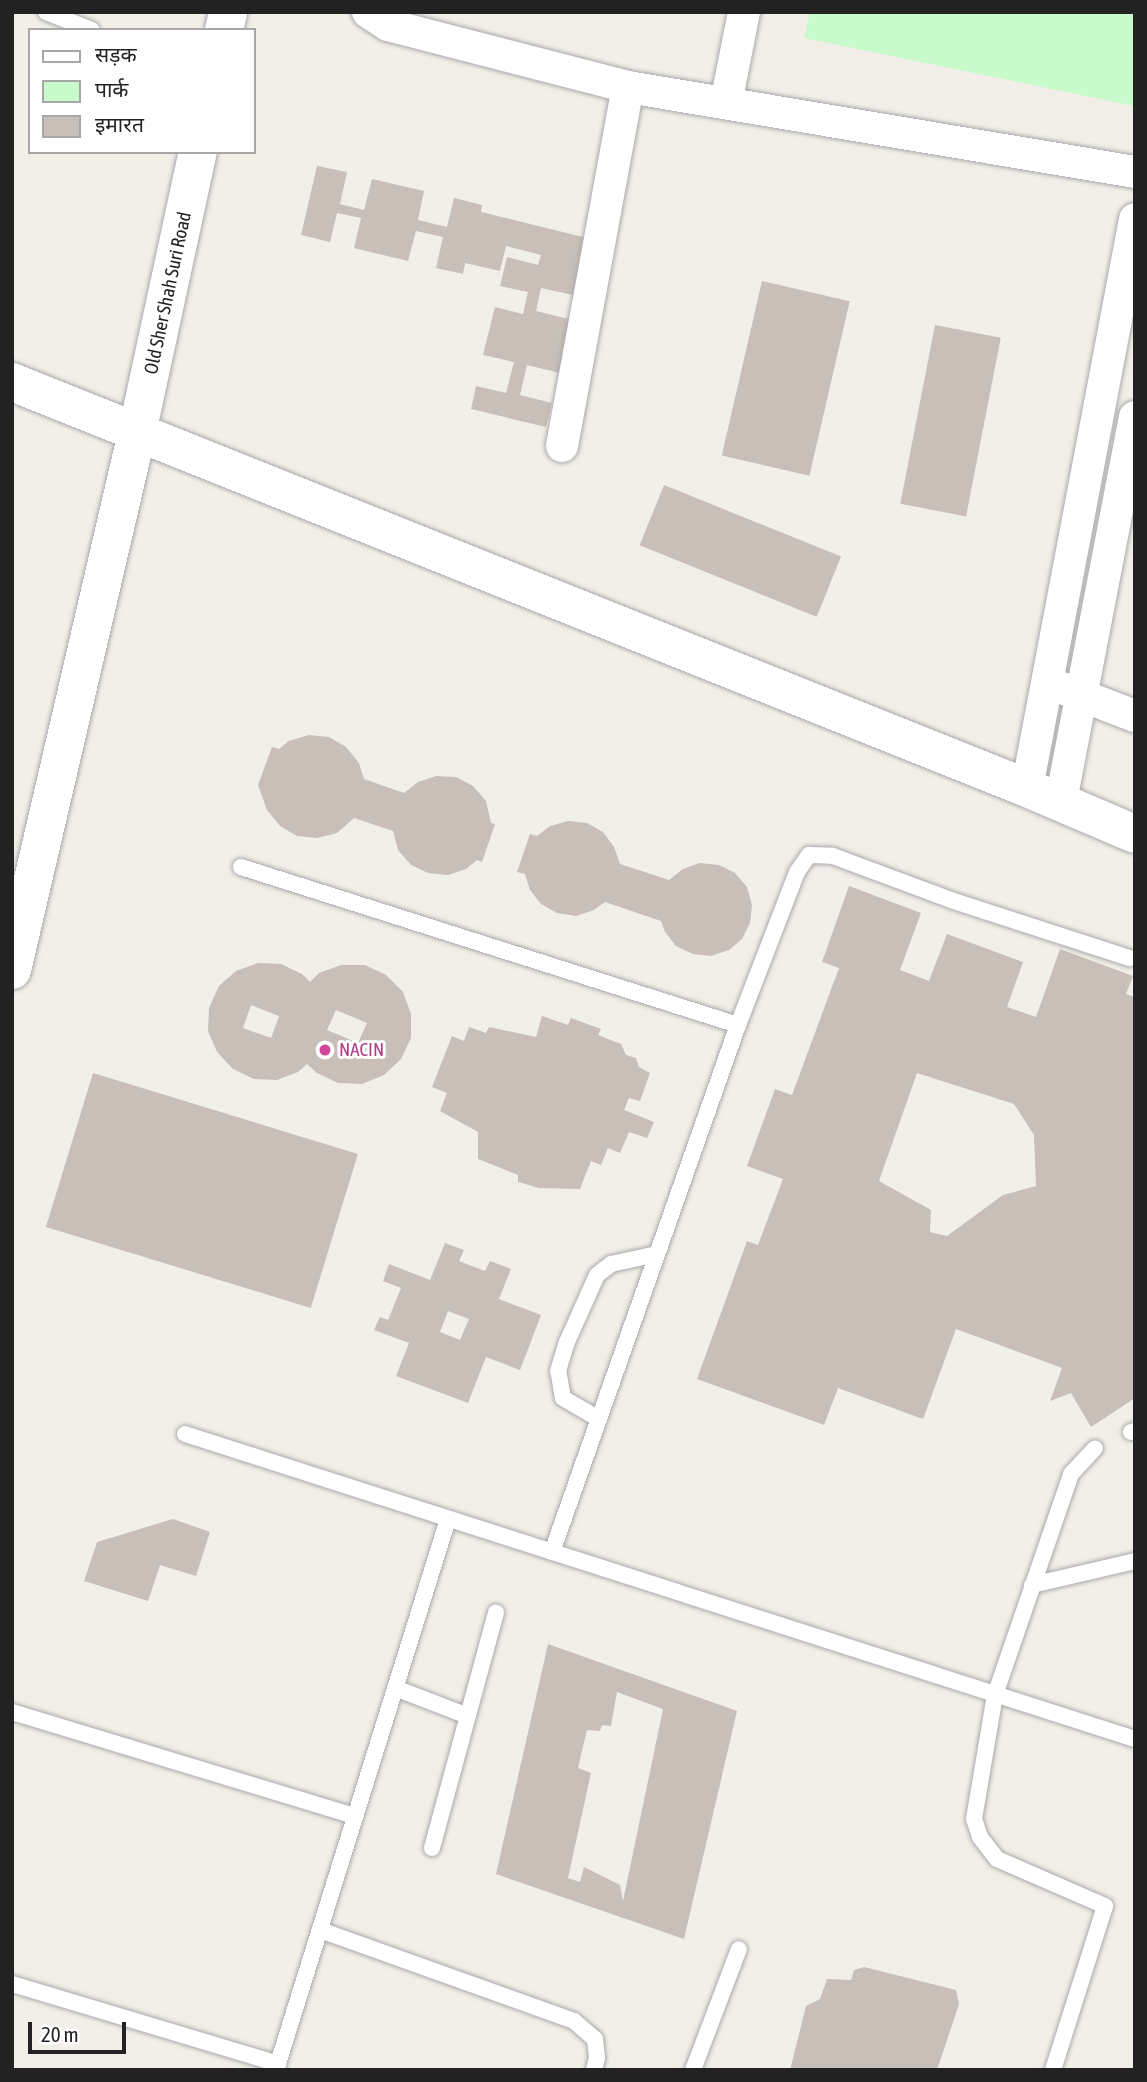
<!DOCTYPE html>
<meta charset="utf-8">
<style>
body{margin:0}
#map{position:relative;width:1147px;height:2082px;overflow:hidden;background:#f2efe9;font-family:"Asap Condensed","Noto Sans Devanagari",sans-serif}
div>[style]{position:absolute}
[style*='--x']{left:calc(var(--x)*1px);top:calc(var(--y)*1px);width:calc(var(--w)*1px);rotate:calc(var(--a)*1deg)}
.park>*{inset:0;background:#c8facc}
.building>*{inset:0;background:#c7bfb8;transform-origin:0 0}
.roads{filter:drop-shadow(0 0 2px #a9a9a9) drop-shadow(0 0 2px #a9a9a9)}
.service>*{height:16px;margin:-8px;padding:0 8px;transform-origin:8px;border-radius:8px;background:#fff}
.minor>*{height:32px;margin:-16px;padding:0 16px;transform-origin:16px;border-radius:16px;background:#fff}
.tertiary>*{height:38px;margin:-19px;padding:0 19px;transform-origin:19px;border-radius:19px;background:#fff}
.dots>*{width:19px;height:19px;translate:-50% -50%;box-sizing:border-box;border:4px solid #fff;border-radius:50%}
span{translate:-50% -50%;white-space:nowrap;text-align:center;line-height:1.15;-webkit-text-stroke:6px #fff;paint-order:stroke}
.street-label{font-size:19px;color:#222}
.hotel-label{font-size:19px;color:#b23c85}
.left{translate:0 -50%;text-align:left}
.frame{position:absolute;inset:0;border:14px solid #222;pointer-events:none}
.legend{position:absolute;left:28px;top:28px;width:228px;height:126px;box-sizing:border-box;background:#fff;border:2px solid #a7a7a7;margin:0;padding:9px 12px;list-style:none;font-size:21px;color:#222}
.legend li{display:flex;align-items:center;gap:14px;height:35px}
.legend b{width:35px;border:2px solid #a7a7a7}
.scale{position:absolute;left:28px;top:2022px;width:98px;height:32px;box-sizing:border-box;border:4px solid #222;border-top:0;padding-left:9px;font-size:21px;line-height:24px;white-space:nowrap;color:#222;-webkit-text-stroke:5px #fff;paint-order:stroke}
</style>
<div id="map">
<div class="park">
<div style="clip-path:polygon(810px 12px,1135px 12px,1134px 106px,804px 38px)"></div>
</div>
<div class="building">
<div style="clip-path:polygon(317px 166px,347px 172px,340px 204px,364px 210px,372px 179px,424px 191px,418px 220px,447px 227px,454px 198px,482px 205px,481px 212px,587px 238px,573px 295px,541px 288px,536px 311px,573px 320px,560px 373px,527px 365px,520px 395px,552px 403px,546px 427px,471px 409px,476px 386px,506px 393px,514px 362px,483px 355px,495px 307px,523px 314px,528px 292px,500px 286px,507px 257px,538px 265px,541px 255px,506px 246px,500px 271px,465px 263px,463px 274px,436px 268px,443px 237px,416px 231px,408px 261px,354px 248px,361px 218px,337px 213px,330px 242px,301px 235px)"></div>
<div style="left:762px;top:281px;width:90px;height:179px;rotate:13deg"></div>
<div style="left:935px;top:325px;width:67px;height:182px;rotate:11deg"></div>
<div style="left:664px;top:485px;width:191px;height:65px;rotate:22deg"></div>
<div style="clip-path:polygon(309px 735px,329px 737px,346px 747px,359px 763px,364px 779px,404px 793px,418px 782px,436px 776px,456px 777px,473px 786px,486px 801px,491px 823px,495px 824px,482px 862px,477px 860px,466px 869px,448px 875px,428px 873px,411px 865px,398px 850px,393px 831px,354px 818px,337px 833px,317px 838px,297px 836px,280px 826px,267px 810px,258px 785px,272px 747px,279px 749px,289px 741px)"></div>
<div style="clip-path:polygon(568px 821px,587px 823px,603px 832px,614px 847px,620px 864px,669px 880px,683px 869px,700px 863px,719px 865px,735px 873px,747px 887px,752px 905px,750px 923px,742px 939px,729px 950px,711px 956px,693px 954px,676px 946px,665px 932px,661px 921px,605px 902px,594px 910px,576px 916px,557px 913px,541px 904px,530px 890px,525px 874px,517px 872px,530px 834px,537px 836px,550px 826px)"></div>
<div style="clip-path:polygon(evenodd,849px 886px,921px 913px,900px 970px,929px 981px,947px 934px,1023px 962px,1007px 1007px,1036px 1017px,1060px 949px,1133px 976px,1126px 994px,1135px 997px,1135px 1398px,1091px 1427px,1071px 1393px,1050px 1401px,1062px 1368px,956px 1329px,923px 1419px,838px 1388px,824px 1425px,697px 1379px,747px 1241px,758px 1245px,783px 1179px,747px 1166px,775px 1089px,792px 1095px,839px 968px,822px 962px,849px 886px,917px 1073px,1014px 1104px,1034px 1135px,1036px 1186px,1003px 1195px,947px 1236px,930px 1232px,931px 1210px,879px 1181px,917px 1073px)"></div>
<div style="clip-path:polygon(evenodd,258px 963px,281px 964px,302px 974px,310px 982px,319px 973px,341px 965px,365px 965px,386px 975px,403px 992px,411px 1014px,411px 1038px,401px 1059px,384px 1075px,362px 1084px,338px 1083px,317px 1073px,307px 1064px,298px 1072px,277px 1080px,254px 1079px,233px 1069px,217px 1052px,208px 1031px,209px 1008px,219px 986px,236px 971px,258px 963px,251px 1005px,279px 1016px,271px 1038px,243px 1028px,251px 1005px,258px 963px,336px 1010px,367px 1023px,358px 1043px,327px 1030px,336px 1010px)"></div>
<div style="clip-path:polygon(542px 1016px,568px 1025px,571px 1018px,601px 1029px,598px 1035px,621px 1044px,626px 1055px,636px 1058px,639px 1067px,650px 1073px,640px 1101px,629px 1098px,624px 1110px,654px 1122px,647px 1138px,629px 1132px,620px 1153px,608px 1148px,601px 1165px,591px 1161px,580px 1189px,539px 1188px,518px 1182px,518px 1175px,478px 1159px,478px 1132px,440px 1111px,447px 1093px,432px 1087px,452px 1036px,464px 1041px,469px 1027px,486px 1033px,489px 1027px,536px 1037px)"></div>
<div style="left:93px;top:1073px;width:277px;height:161px;rotate:17deg"></div>
<div style="clip-path:polygon(evenodd,445px 1243px,464px 1250px,459px 1261px,485px 1271px,490px 1261px,511px 1269px,499px 1299px,541px 1315px,520px 1370px,486px 1357px,468px 1403px,396px 1376px,409px 1343px,374px 1330px,380px 1317px,388px 1320px,401px 1288px,383px 1281px,389px 1264px,430px 1280px,445px 1243px,448px 1311px,469px 1319px,460px 1340px,440px 1332px,448px 1311px)"></div>
<div style="clip-path:polygon(173px 1519px,210px 1532px,196px 1576px,160px 1565px,148px 1601px,84px 1581px,97px 1542px)"></div>
<div style="clip-path:polygon(evenodd,548px 1644px,737px 1711px,684px 1939px,496px 1874px,548px 1644px,617px 1692px,663px 1709px,623px 1901px,620px 1885px,584px 1867px,580px 1882px,568px 1878px,591px 1773px,578px 1768px,587px 1730px,600px 1731px,602px 1725px,611px 1726px,617px 1692px)"></div>
<div style="clip-path:polygon(864px 1967px,956px 1990px,959px 2004px,937px 2070px,790px 2070px,806px 2006px,820px 1999px,827px 1979px,851px 1980px,854px 1970px)"></div>
</div>
<div class="roads">
<div class="service">
<div style="--x:46;--y:12;--w:49;--a:21.4"></div>
<div style="--x:241;--y:867;--w:522;--a:17.64"></div>
<div style="--x:599;--y:1419;--w:42;--a:-149.7"></div>
<div style="--x:563;--y:1398;--w:27;--a:-100"></div>
<div style="--x:558;--y:1371;--w:30;--a:-73"></div>
<div style="--x:567;--y:1342;--w:73;--a:-65.9"></div>
<div style="--x:597;--y:1275;--w:18;--a:-38"></div>
<div style="--x:611;--y:1264;--w:47;--a:-12.3"></div>
<div style="--x:1131;--y:1432;--w:4;--a:-14"></div>
<div style="--x:185;--y:1434;--w:998;--a:17.8"></div>
<div style="--x:552;--y:1552;--w:559;--a:-70.56"></div>
<div style="--x:738;--y:1025;--w:164;--a:-68.9"></div>
<div style="--x:797;--y:872;--w:21;--a:-55"></div>
<div style="--x:809;--y:855;--w:24;--a:2"></div>
<div style="--x:833;--y:856;--w:126;--a:20.4"></div>
<div style="--x:951;--y:900;--w:188;--a:18"></div>
<div style="--x:1032;--y:1585;--w:106;--a:-13.1"></div>
<div style="--x:395;--y:1688;--w:78;--a:21"></div>
<div style="--x:12;--y:1712;--w:358;--a:16.9"></div>
<div style="--x:432;--y:1848;--w:244;--a:-74.8"></div>
<div style="--x:320;--y:1930;--w:270;--a:19.7"></div>
<div style="--x:574;--y:2021;--w:28;--a:41"></div>
<div style="--x:595;--y:2039;--w:19;--a:84"></div>
<div style="--x:597;--y:2058;--w:12;--a:104"></div>
<div style="--x:12;--y:1984;--w:278;--a:16.7"></div>
<div style="--x:276;--y:2070;--w:577;--a:-72.66"></div>
<div style="--x:693;--y:2070;--w:129;--a:-69.2"></div>
<div style="--x:1053;--y:2070;--w:172;--a:-72.4"></div>
<div style="--x:1105;--y:1906;--w:118;--a:-156.5"></div>
<div style="--x:997;--y:1859;--w:28;--a:-128"></div>
<div style="--x:980;--y:1837;--w:19;--a:-108"></div>
<div style="--x:974;--y:1819;--w:126;--a:-80.4"></div>
<div style="--x:995;--y:1695;--w:234;--a:-71"></div>
<div style="--x:1071;--y:1474;--w:35;--a:-47"></div>
</div>
<div class="minor">
<div style="--x:368;--y:12;--w:24;--a:33"></div>
<div style="--x:388;--y:25;--w:248;--a:14.5"></div>
<div style="--x:628;--y:87;--w:514;--a:9.52"></div>
<div style="--x:726;--y:103;--w:93;--a:-78.8"></div>
<div style="--x:562;--y:446;--w:365;--a:-79.6"></div>
<div style="--x:1062;--y:688;--w:78;--a:21"></div>
<div style="--x:1027;--y:788;--w:579;--a:-79.25"></div>
<div style="--x:1061;--y:801;--w:391;--a:-79.1"></div>
</div>
<div class="tertiary">
<div style="--x:224;--y:30;--w:18;--a:-77"></div>
<div style="--x:12;--y:382;--w:1093;--a:21.8"></div>
<div style="--x:1027;--y:788;--w:117;--a:23.1"></div>
<div style="--x:12;--y:970;--w:551;--a:-76.9"></div>
<div style="--x:137;--y:433;--w:288;--a:-77.8"></div>
</div>
</div>
<div class="dots">
<div style="left:325px;top:1050px;background:#d1479c"></div>
</div>
<div class="street-label">
<span style="left:168px;top:293px;rotate:-78deg">Old Sher Shah Suri Road</span>
</div>
<div class="hotel-label">
<span class="left" style="left:339px;top:1050px">NACIN</span>
</div>
<div class="frame"></div>
<ul class="legend">
<li><b style="height:9px;background:#fff"></b>सड़क</li>
<li><b style="height:19px;background:#c8facc"></b>पार्क</li>
<li><b style="height:19px;background:#c7bfb8"></b>इमारत</li>
</ul>
<div class="scale">20 m</div>
</div>
